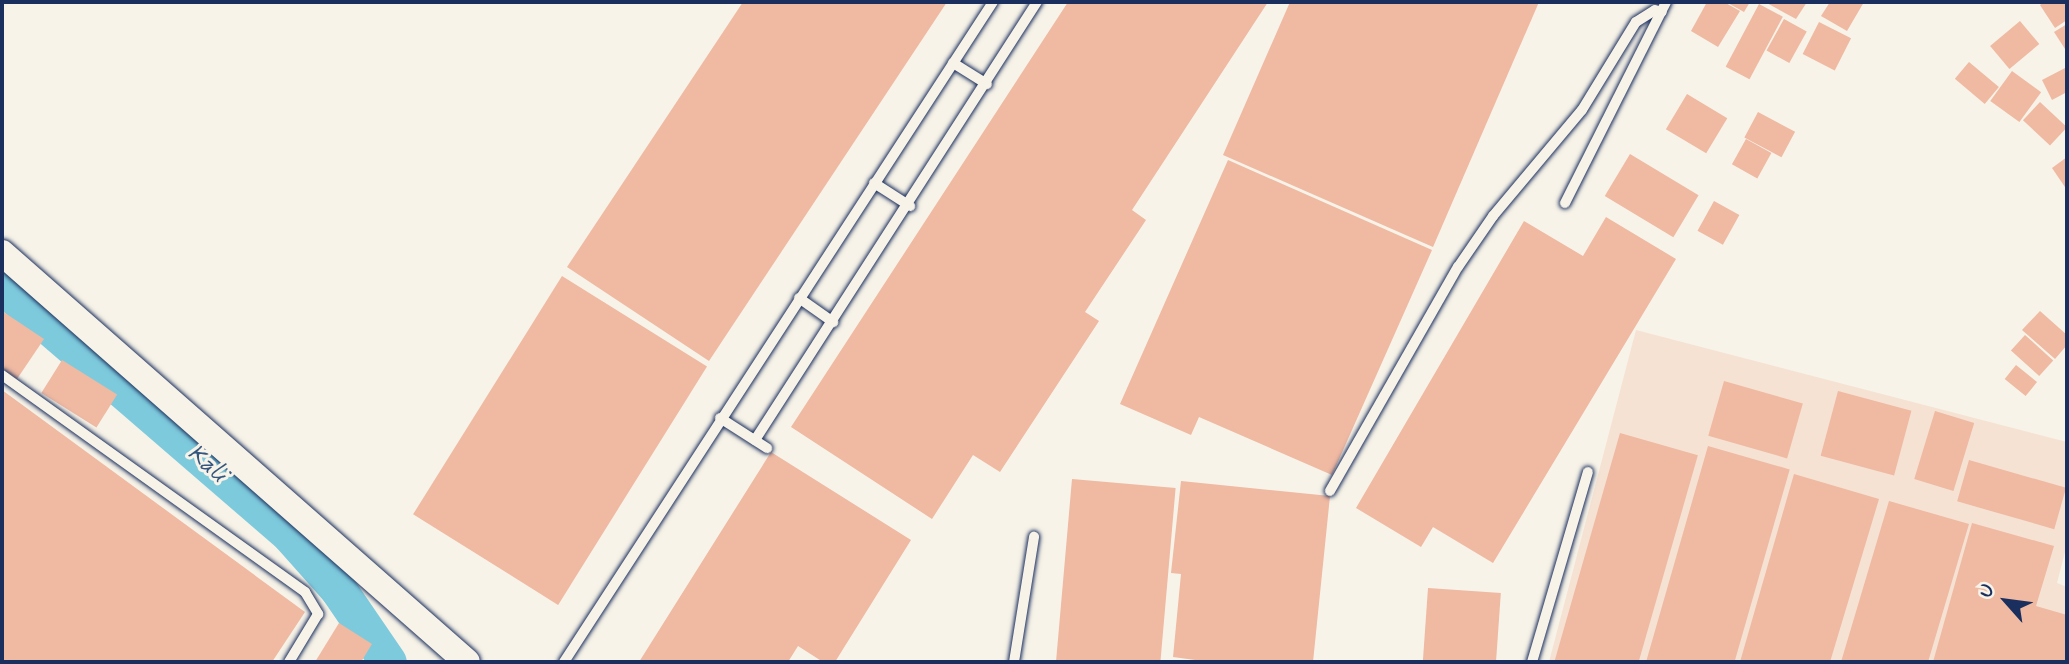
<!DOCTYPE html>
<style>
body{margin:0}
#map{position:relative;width:2069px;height:664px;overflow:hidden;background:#f7f3e8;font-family:Mynerve,sans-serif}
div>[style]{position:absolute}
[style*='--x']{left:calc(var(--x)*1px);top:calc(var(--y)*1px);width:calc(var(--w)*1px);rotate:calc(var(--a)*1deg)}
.built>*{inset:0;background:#f5e2d3}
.river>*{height:37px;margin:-18.5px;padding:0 18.5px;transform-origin:18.5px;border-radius:18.5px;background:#7ecadd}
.building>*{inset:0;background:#efb9a2;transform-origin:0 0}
.roads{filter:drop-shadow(0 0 2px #1b2f5e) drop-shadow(0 0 2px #1b2f5e)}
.lane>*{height:10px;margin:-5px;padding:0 5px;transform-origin:5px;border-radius:5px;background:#f7f3e8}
.secondary>*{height:26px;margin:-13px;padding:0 13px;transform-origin:13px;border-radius:13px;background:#f7f3e8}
span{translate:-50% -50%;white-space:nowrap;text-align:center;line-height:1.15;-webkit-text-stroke:6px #f7f3e8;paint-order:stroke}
.water-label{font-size:24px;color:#34567e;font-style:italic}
.frame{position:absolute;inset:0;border:4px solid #1b2f5e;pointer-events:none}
.north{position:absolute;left:1971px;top:566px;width:70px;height:70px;-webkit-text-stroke:5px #f7f3e8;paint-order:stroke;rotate:298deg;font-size:19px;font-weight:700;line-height:28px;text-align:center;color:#1b2f5e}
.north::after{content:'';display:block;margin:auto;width:24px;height:32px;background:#1b2f5e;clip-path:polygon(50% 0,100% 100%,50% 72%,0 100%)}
</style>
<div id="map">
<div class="built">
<div style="clip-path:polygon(1636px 330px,2067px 442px,2067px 544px,2057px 583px,2067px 587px,2067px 662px,1549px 662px)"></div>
</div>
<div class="river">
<div style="--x:2;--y:286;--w:381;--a:40.8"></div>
<div style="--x:290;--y:535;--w:72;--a:48.4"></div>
<div style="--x:338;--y:589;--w:88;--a:55.6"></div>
</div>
<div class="building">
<div style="clip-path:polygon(743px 2px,947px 2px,709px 361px,567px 267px)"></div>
<div style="clip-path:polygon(1068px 2px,1268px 2px,1132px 210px,1146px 220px,1085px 312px,1099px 321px,1000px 472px,973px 455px,932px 519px,791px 427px)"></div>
<div style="clip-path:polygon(1290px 2px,1539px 2px,1433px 247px,1223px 155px)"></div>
<div style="clip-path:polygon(1707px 2px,1724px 2px,1740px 11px,1718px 47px,1691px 31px)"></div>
<div style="clip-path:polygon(1726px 2px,1750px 2px,1744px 12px)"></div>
<div style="clip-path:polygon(1765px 2px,1807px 2px,1796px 19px)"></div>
<div style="clip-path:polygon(1830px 2px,1864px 2px,1847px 31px,1821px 16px)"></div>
<div style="clip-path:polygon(2044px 2px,2067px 2px,2067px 20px,2055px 28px,2040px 5px)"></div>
<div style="left:1759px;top:4px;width:27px;height:71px;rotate:28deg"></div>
<div style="left:1784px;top:19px;width:26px;height:36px;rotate:29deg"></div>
<div style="left:2020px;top:21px;width:30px;height:39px;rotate:50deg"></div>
<div style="left:1819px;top:22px;width:36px;height:36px;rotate:27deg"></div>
<div style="clip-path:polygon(2067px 24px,2067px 52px,2054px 32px)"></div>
<div style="left:1969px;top:62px;width:39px;height:22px;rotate:40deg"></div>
<div style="clip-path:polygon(2067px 67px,2067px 92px,2052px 100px,2042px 80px)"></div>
<div style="left:2012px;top:71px;width:36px;height:37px;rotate:36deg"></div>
<div style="left:1687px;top:94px;width:47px;height:41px;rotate:31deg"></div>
<div style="left:2040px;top:102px;width:37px;height:25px;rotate:43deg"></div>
<div style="left:1758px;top:112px;width:42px;height:29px;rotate:28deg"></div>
<div style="left:1746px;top:139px;width:29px;height:29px;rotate:29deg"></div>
<div style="left:1630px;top:154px;width:80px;height:49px;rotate:31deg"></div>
<div style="clip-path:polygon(2067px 157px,2067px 190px,2052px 168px)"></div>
<div style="clip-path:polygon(1228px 160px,1432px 250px,1332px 475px,1199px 417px,1191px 435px,1120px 404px)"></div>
<div style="left:1714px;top:201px;width:29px;height:34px;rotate:29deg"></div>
<div style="clip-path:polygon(1606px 217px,1676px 259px,1493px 563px,1433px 527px,1421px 547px,1356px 508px,1524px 221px,1583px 256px)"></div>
<div style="left:562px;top:276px;width:171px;height:281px;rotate:32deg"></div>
<div style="clip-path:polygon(2px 311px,44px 339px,17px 379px,2px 368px)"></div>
<div style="clip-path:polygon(2040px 311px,2067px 335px,2067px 345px,2055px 359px,2022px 330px)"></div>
<div style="left:2025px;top:335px;width:38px;height:21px;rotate:42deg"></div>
<div style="left:62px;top:360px;width:65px;height:39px;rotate:32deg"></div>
<div style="left:2016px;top:365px;width:27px;height:18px;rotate:39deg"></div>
<div style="left:1724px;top:381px;width:82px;height:57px;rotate:16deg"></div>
<div style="clip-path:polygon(2px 390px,305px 612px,272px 662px,2px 662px)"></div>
<div style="left:1838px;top:391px;width:76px;height:67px;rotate:15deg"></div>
<div style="left:1935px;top:411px;width:41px;height:71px;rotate:17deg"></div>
<div style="left:1620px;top:433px;width:81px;height:238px;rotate:16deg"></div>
<div style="left:1708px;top:446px;width:85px;height:224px;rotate:16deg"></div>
<div style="clip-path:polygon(771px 452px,911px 540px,835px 662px,823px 662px,798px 646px,788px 662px,639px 662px)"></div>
<div style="left:1969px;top:460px;width:101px;height:43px;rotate:16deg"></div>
<div style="clip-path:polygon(1794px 474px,1879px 499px,1830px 662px,1740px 662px)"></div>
<div style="left:1072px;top:479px;width:104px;height:184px;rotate:5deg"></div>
<div style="clip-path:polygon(1181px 481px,1330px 496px,1313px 662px,1210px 662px,1173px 657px,1181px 574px,1171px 573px)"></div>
<div style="clip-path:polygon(1889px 501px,1969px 524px,1928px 662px,1841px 662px)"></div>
<div style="clip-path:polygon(1972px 523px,2054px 546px,2036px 606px,2067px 615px,2067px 662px,1933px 662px)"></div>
<div style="left:1428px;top:588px;width:73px;height:74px;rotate:4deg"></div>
<div style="clip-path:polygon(339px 623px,372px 644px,361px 662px,315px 662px)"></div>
</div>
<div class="roads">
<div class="lane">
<div style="--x:953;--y:63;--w:40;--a:32"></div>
<div style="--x:874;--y:183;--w:43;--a:32.6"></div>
<div style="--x:1565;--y:203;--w:225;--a:-63.3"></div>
<div style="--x:799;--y:298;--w:42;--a:35.2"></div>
<div style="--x:2;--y:375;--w:373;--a:35.6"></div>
<div style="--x:305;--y:592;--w:26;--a:59"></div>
<div style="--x:318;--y:614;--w:56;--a:121.1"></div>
<div style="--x:720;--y:418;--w:56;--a:32.6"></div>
<div style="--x:755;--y:440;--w:521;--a:-57.23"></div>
<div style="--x:1330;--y:491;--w:258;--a:-60.3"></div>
<div style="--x:1458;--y:267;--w:62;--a:-55.5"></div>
<div style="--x:1493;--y:216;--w:138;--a:-50"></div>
<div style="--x:1582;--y:110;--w:103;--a:-58.5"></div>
<div style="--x:1636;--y:22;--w:22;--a:-32"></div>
<div style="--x:1655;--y:10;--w:7;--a:16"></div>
<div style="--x:564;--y:662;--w:787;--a:-56.98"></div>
<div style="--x:1014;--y:662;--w:127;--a:-80.9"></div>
<div style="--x:1532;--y:662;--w:198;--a:-73.6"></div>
</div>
<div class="secondary">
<div style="--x:2;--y:253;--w:619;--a:41.33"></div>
</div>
</div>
<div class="water-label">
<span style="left:207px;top:464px;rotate:41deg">Kali</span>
</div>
<div class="frame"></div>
<div class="north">U</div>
</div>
